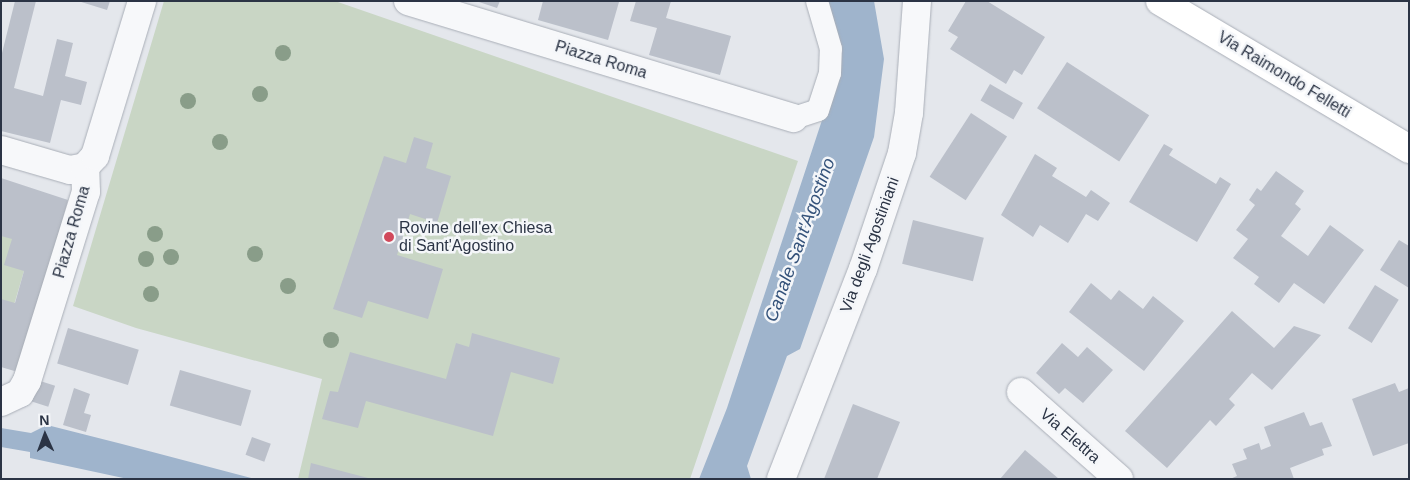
<!DOCTYPE html>
<style>
body{margin:0}
#map{position:relative;width:1410px;height:480px;overflow:hidden;background:#e4e7ec;font-family:Arial,sans-serif}
div>[style]{position:absolute}
[style*='--x']{left:calc(var(--x)*1px);top:calc(var(--y)*1px);width:calc(var(--w)*1px);rotate:calc(var(--a)*1deg)}
.green>*{inset:0;background:#c9d6c5}
.water>*{inset:0;background:#9fb4cc}
.building>*{inset:0;background:#bbc0ca;transform-origin:0 0}
.roads{filter:drop-shadow(0 0 1px #a9aeb7) drop-shadow(0 0 1px #a9aeb7)}
.pedestrian>*{height:22px;margin:-11px;padding:0 11px;transform-origin:11px;border-radius:11px;background:#f7f8fa}
.minor>*{height:28px;margin:-14px;padding:0 14px;transform-origin:14px;border-radius:14px;background:#f7f8fa}
.secondary>*{height:28px;margin:-14px;padding:0 14px;transform-origin:14px;border-radius:14px;background:#fff}
.trees>*{width:16px;height:16px;margin:-8px;border-radius:50%;background:#899d89}
.dots>*{width:14px;height:14px;translate:-50% -50%;box-sizing:border-box;border:2px solid #f4f6f9;border-radius:50%}
span{translate:-50% -50%;white-space:nowrap;text-align:center;line-height:1.15;-webkit-text-stroke:5px #f4f6f9;paint-order:stroke}
.street-label{font-size:16px;color:#2b3445}
.poi-label{font-size:16px;color:#2b3445}
.left{translate:0 -50%;text-align:left}
.water-label{font-size:18px;color:#34527a;font-style:italic}
.frame{position:absolute;inset:0;border:2px solid #2b3445;pointer-events:none}
.north{position:absolute;left:20px;top:410px;width:50px;height:50px;-webkit-text-stroke:4px #f4f6f9;paint-order:stroke;rotate:358deg;font-size:14px;font-weight:700;line-height:20px;text-align:center;color:#2b3445}
.north::after{content:'';display:block;margin:auto;width:18px;height:22px;background:#2b3445;clip-path:polygon(50% 0,100% 100%,50% 72%,0 100%)}
</style>
<div id="map">
<div class="green">
<div style="clip-path:polygon(164px 1px,335px 1px,798px 161px,690px 479px,298px 479px,322px 379px,136px 328px,73px 306px)"></div>
<div style="clip-path:polygon(1px 205px,24px 271px,1px 349px)"></div>
</div>
<div class="water">
<div style="clip-path:polygon(825px 1px,874px 1px,884px 59px,874px 137px,800px 349px,787px 356px,747px 466px,751px 479px,699px 479px,727px 408px,825px 111px)"></div>
<div style="clip-path:polygon(47px 425px,122px 444px,255px 479px,128px 479px,30px 458px,30px 452px,1px 447px,1px 428px,31px 433px)"></div>
</div>
<div class="building">
<div style="clip-path:polygon(15px 1px,36px 1px,14px 88px,43px 96px,57px 39px,73px 43px,65px 76px,87px 82px,81px 105px,61px 100px,50px 143px,1px 131px,1px 57px)"></div>
<div style="clip-path:polygon(78px 1px,110px 1px,107px 10px)"></div>
<div style="clip-path:polygon(476px 1px,500px 1px,497px 8px)"></div>
<div style="clip-path:polygon(543px 1px,618px 1px,619px 2px,608px 40px,538px 20px)"></div>
<div style="clip-path:polygon(636px 1px,671px 1px,666px 18px,731px 36px,720px 75px,649px 55px,657px 28px,630px 21px)"></div>
<div style="clip-path:polygon(966px 1px,987px 1px,1045px 37px,1022px 75px,1014px 70px,1006px 84px,950px 49px,958px 37px,948px 31px)"></div>
<div style="left:1067px;top:62px;width:98px;height:55px;rotate:33deg"></div>
<div style="left:990px;top:84px;width:38px;height:19px;rotate:30deg"></div>
<div style="left:971px;top:113px;width:43px;height:76px;rotate:33deg"></div>
<div style="clip-path:polygon(414px 137px,433px 143px,426px 168px,451px 176px,437px 223px,410px 214px,397px 255px,443px 269px,428px 319px,368px 301px,362px 318px,333px 309px,384px 156px,406px 163px)"></div>
<div style="clip-path:polygon(1164px 144px,1173px 149px,1169px 155px,1216px 184px,1220px 177px,1231px 184px,1197px 242px,1129px 202px)"></div>
<div style="clip-path:polygon(1035px 154px,1057px 168px,1052px 176px,1086px 197px,1091px 190px,1110px 203px,1098px 221px,1086px 214px,1068px 243px,1040px 225px,1033px 237px,1001px 215px)"></div>
<div style="clip-path:polygon(1276px 171px,1304px 191px,1295px 204px,1301px 209px,1281px 236px,1308px 256px,1330px 225px,1364px 250px,1324px 304px,1294px 283px,1279px 303px,1254px 284px,1259px 277px,1233px 258px,1248px 239px,1236px 230px,1255px 205px,1249px 200px,1257px 188px,1261px 191px)"></div>
<div style="clip-path:polygon(1px 178px,68px 200px,21px 373px,1px 367px,1px 299px,15px 303px,24px 271px,4px 265px,12px 239px,1px 236px)"></div>
<div style="left:913px;top:220px;width:73px;height:45px;rotate:14deg"></div>
<div style="clip-path:polygon(1399px 240px,1409px 246px,1409px 288px,1380px 270px)"></div>
<div style="clip-path:polygon(1091px 283px,1111px 300px,1119px 290px,1143px 309px,1153px 296px,1184px 321px,1144px 371px,1069px 312px)"></div>
<div style="left:1375px;top:285px;width:28px;height:51px;rotate:32deg"></div>
<div style="clip-path:polygon(1232px 311px,1274px 348px,1294px 326px,1321px 335px,1272px 390px,1252px 373px,1229px 399px,1235px 405px,1216px 426px,1210px 420px,1167px 468px,1125px 431px)"></div>
<div style="left:68px;top:328px;width:74px;height:37px;rotate:17deg"></div>
<div style="clip-path:polygon(472px 333px,560px 358px,553px 384px,511px 372px,493px 436px,366px 401px,358px 428px,322px 419px,330px 391px,338px 392px,350px 352px,446px 379px,456px 343px,469px 347px)"></div>
<div style="clip-path:polygon(1062px 343px,1078px 357px,1087px 347px,1113px 370px,1083px 403px,1065px 388px,1059px 394px,1036px 373px)"></div>
<div style="left:180px;top:370px;width:74px;height:37px;rotate:16deg"></div>
<div style="left:37px;top:380px;width:19px;height:22px;rotate:18deg"></div>
<div style="clip-path:polygon(1395px 383px,1399px 392px,1409px 388px,1409px 443px,1373px 456px,1352px 399px)"></div>
<div style="clip-path:polygon(74px 388px,90px 394px,84px 413px,91px 415px,86px 432px,63px 425px)"></div>
<div style="clip-path:polygon(853px 404px,900px 422px,877px 479px,824px 479px)"></div>
<div style="clip-path:polygon(1304px 412px,1310px 426px,1322px 422px,1332px 446px,1322px 449px,1324px 455px,1290px 468px,1294px 479px,1230px 479px,1237px 476px,1232px 464px,1247px 459px,1243px 449px,1259px 443px,1261px 450px,1271px 446px,1264px 427px)"></div>
<div style="left:252px;top:437px;width:20px;height:19px;rotate:20deg"></div>
<div style="clip-path:polygon(1025px 450px,1059px 479px,1000px 479px)"></div>
<div style="clip-path:polygon(311px 463px,368px 478px,368px 479px,308px 479px)"></div>
</div>
<div class="roads">
<div class="pedestrian">
<div style="--x:794;--y:118;--w:25;--a:-18"></div>
<div style="--x:818;--y:110;--w:39;--a:-72"></div>
<div style="--x:830;--y:73;--w:24;--a:-88"></div>
<div style="--x:831;--y:49;--w:50;--a:-106.3"></div>
</div>
<div class="minor">
<div style="--x:408;--y:1;--w:403;--a:16.9"></div>
<div style="--x:1;--y:150;--w:72;--a:16.2"></div>
<div style="--x:70;--y:170;--w:15;--a:-11"></div>
<div style="--x:1021;--y:392;--w:131;--a:41.6"></div>
<div style="--x:1;--y:402;--w:21;--a:-25"></div>
<div style="--x:20;--y:393;--w:14;--a:-60"></div>
<div style="--x:27;--y:381;--w:198;--a:-72.7"></div>
<div style="--x:86;--y:192;--w:25;--a:-92"></div>
<div style="--x:85;--y:167;--w:15;--a:-48"></div>
<div style="--x:95;--y:156;--w:162;--a:-73.1"></div>
<div style="--x:781;--y:479;--w:225;--a:-68.7"></div>
<div style="--x:863;--y:269;--w:122;--a:-71.4"></div>
<div style="--x:902;--y:153;--w:41;--a:-80.1"></div>
<div style="--x:909;--y:113;--w:112;--a:-85.9"></div>
</div>
<div class="secondary">
<div style="--x:1160;--y:1;--w:290;--a:30.7"></div>
</div>
</div>
<div class="trees">
<div style="left:283px;top:53px"></div>
<div style="left:260px;top:94px"></div>
<div style="left:188px;top:101px"></div>
<div style="left:220px;top:142px"></div>
<div style="left:155px;top:234px"></div>
<div style="left:255px;top:254px"></div>
<div style="left:171px;top:257px"></div>
<div style="left:146px;top:259px"></div>
<div style="left:288px;top:286px"></div>
<div style="left:151px;top:294px"></div>
<div style="left:331px;top:340px"></div>
</div>
<div class="dots">
<div style="left:389px;top:237px;background:#d1495b"></div>
</div>
<div class="street-label">
<span style="left:601px;top:60px;rotate:17deg">Piazza Roma</span>
<span style="left:1284px;top:75px;rotate:31deg">Via Raimondo Felletti</span>
<span style="left:72px;top:232px;rotate:-74deg">Piazza Roma</span>
<span style="left:870px;top:245px;rotate:-70deg">Via degli Agostiniani</span>
<span style="left:1070px;top:436px;rotate:41deg">Via Elettra</span>
</div>
<div class="poi-label">
<span class="left" style="left:399px;top:237px">Rovine dell'ex Chiesa<br>di Sant'Agostino</span>
</div>
<div class="water-label">
<span style="left:800px;top:240px;rotate:-70deg">Canale Sant'Agostino</span>
</div>
<div class="frame"></div>
<div class="north">N</div>
</div>
